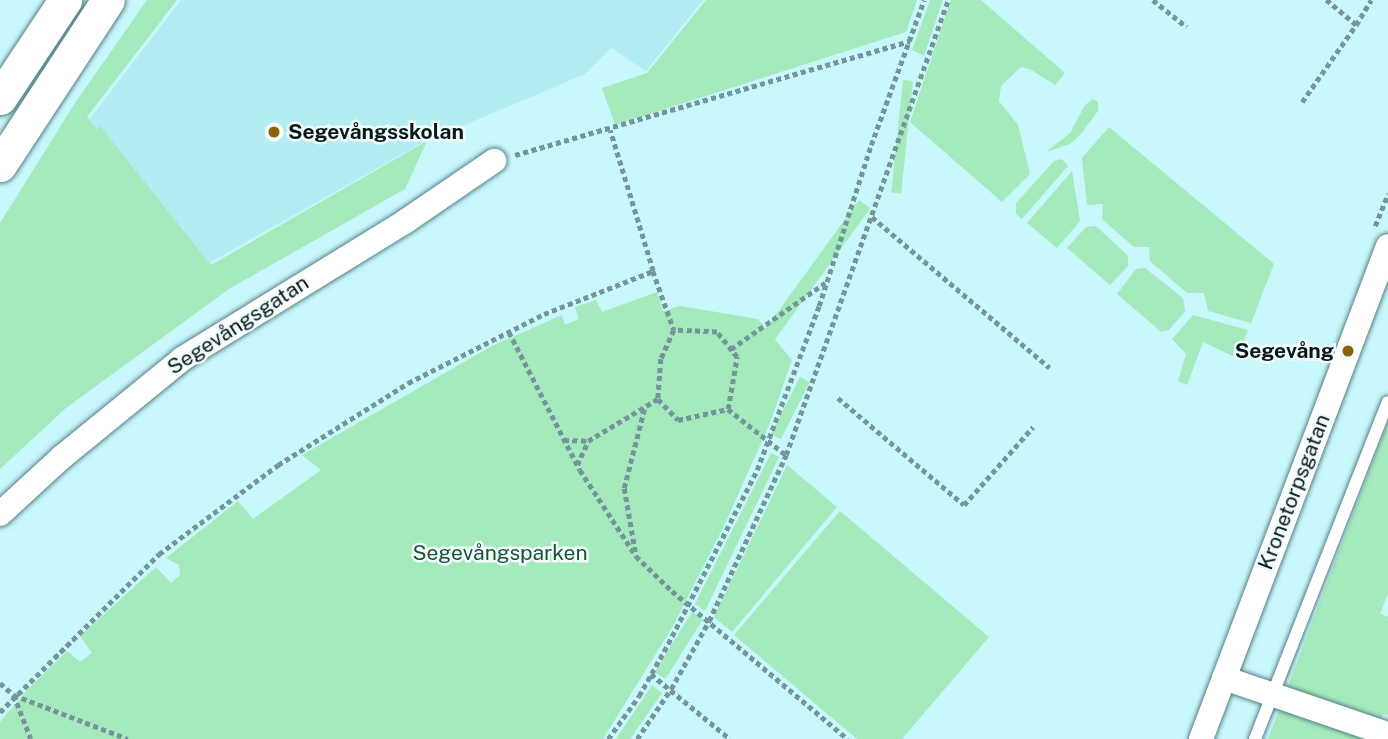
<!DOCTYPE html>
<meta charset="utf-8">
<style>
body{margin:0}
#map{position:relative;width:1388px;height:739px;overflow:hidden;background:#c8f7fc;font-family:"Public Sans",sans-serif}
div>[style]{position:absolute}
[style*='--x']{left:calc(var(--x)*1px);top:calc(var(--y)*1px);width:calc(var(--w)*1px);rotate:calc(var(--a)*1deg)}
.built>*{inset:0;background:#b4ecf3}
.green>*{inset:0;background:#a5eabd;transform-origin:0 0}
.path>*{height:4.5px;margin-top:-2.25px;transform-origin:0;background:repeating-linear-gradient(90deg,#74969a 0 5px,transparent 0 8.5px)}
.roads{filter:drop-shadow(0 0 2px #547f84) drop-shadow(0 0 2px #547f84)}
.service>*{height:12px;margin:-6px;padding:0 6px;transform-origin:6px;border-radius:6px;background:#fff}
.minor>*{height:24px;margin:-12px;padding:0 12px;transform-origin:12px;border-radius:12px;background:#fff}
.secondary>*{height:33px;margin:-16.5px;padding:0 16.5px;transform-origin:16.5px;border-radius:16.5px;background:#fff}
.dots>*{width:19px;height:19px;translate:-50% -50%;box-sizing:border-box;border:4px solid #f3fcfd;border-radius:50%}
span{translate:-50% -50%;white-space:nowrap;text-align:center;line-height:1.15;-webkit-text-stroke:5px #f3fcfd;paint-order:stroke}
.poi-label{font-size:21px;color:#08191b;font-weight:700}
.left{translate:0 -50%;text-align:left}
.right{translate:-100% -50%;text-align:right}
.street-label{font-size:21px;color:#08191b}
.park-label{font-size:21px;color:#195333}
</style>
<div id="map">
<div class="built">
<div style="clip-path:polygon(181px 0,703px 0,646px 71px,611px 48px,585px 74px,420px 144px,209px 263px,89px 120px)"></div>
</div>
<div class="green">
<div style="clip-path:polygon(147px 0,177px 0,87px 117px,97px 129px,100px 126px,211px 265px,427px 141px,405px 189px,229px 289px,66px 408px,0 469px,0 223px,75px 103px)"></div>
<div style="clip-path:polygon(706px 0,917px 0,906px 32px,615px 125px,602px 88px,647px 73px)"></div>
<div style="clip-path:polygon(930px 0,943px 0,924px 56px,912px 50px)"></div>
<div style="clip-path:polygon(951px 0,981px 0,1065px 73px,1055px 85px,1030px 69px,1021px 67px,1001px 86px,999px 101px,1018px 125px,1030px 174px,1002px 202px,910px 122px)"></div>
<div style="left:903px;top:80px;width:10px;height:113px;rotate:6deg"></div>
<div style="clip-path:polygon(1093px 99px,1098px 102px,1098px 111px,1080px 135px,1070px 144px,1046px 152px,1070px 133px,1085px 105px)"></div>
<div style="clip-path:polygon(1109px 127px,1274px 264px,1251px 323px,1208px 311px,1204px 293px,1187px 293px,1150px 261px,1149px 247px,1134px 247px,1102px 219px,1103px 204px,1087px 205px,1082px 158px)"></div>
<div style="clip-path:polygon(1062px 159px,1068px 166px,1022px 219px,1016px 214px,1016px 203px,1054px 161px)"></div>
<div style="clip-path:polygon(1072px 171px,1080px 221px,1057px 248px,1027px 223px)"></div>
<div style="left:859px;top:200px;width:14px;height:176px;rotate:36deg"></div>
<div style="clip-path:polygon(1096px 226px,1128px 256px,1128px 266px,1110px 285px,1067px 248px,1086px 227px)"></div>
<div style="clip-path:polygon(1145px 268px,1183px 298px,1185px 311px,1169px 330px,1161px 332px,1117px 294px,1136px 269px)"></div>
<div style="clip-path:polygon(657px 292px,663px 311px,680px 306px,758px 319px,792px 360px,770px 423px,725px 524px,673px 626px,603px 739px,0 739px,0 722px,29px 688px,67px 651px,80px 662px,92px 653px,80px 636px,156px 567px,171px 583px,180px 575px,179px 565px,166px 558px,238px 501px,253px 519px,321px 470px,302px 455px,492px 346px,562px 315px,565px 325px,579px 319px,575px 307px,596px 300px,602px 312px)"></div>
<div style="clip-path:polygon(1193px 315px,1248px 330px,1237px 358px,1203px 342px,1187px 385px,1178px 381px,1186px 354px,1172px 339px)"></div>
<div style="left:800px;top:377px;width:11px;height:64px;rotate:27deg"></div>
<div style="clip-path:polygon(1388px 422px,1388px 593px,1380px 614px,1388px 617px,1388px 715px,1383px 714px,1373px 739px,1268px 739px)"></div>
<div style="clip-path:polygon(771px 453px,779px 457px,705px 611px,695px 604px)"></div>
<div style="clip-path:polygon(787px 465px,837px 507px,732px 632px,714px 617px)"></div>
<div style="clip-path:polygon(840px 511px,989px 637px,902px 739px,857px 739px,734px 635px)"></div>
<div style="left:692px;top:612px;width:13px;height:71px;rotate:32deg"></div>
<div style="clip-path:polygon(652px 685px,662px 693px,630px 739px,616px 739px)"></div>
</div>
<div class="path">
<div style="--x:1153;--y:0;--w:43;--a:38.5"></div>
<div style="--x:1356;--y:25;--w:29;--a:-59"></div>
<div style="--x:1302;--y:102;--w:94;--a:-55"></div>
<div style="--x:1356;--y:25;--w:39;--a:-140"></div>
<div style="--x:515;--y:155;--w:411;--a:-16.1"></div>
<div style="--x:872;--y:217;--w:233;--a:40.3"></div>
<div style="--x:1375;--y:226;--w:35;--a:-68"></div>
<div style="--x:653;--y:271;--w:63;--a:70.4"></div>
<div style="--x:674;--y:330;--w:32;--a:114"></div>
<div style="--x:661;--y:359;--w:40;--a:94.3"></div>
<div style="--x:658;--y:399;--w:29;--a:46"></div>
<div style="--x:678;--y:420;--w:51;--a:-12.4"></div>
<div style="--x:728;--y:409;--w:53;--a:-80.2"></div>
<div style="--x:737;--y:357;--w:32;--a:-129"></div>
<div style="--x:717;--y:332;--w:43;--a:-177.3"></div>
<div style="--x:509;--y:332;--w:155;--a:62.8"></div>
<div style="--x:580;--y:470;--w:103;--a:56.9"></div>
<div style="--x:636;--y:556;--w:50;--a:44.2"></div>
<div style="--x:672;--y:591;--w:230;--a:40.1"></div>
<div style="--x:731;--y:349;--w:115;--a:-35.1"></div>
<div style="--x:838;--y:398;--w:165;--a:40.3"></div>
<div style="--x:964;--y:505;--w:104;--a:-48.5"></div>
<div style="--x:728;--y:409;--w:74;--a:38.4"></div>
<div style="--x:564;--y:440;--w:24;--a:2"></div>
<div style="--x:588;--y:441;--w:82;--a:-31"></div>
<div style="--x:577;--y:465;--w:26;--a:-65"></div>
<div style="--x:635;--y:552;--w:65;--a:-99.8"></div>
<div style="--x:624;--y:488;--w:85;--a:-75.6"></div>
<div style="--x:651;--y:674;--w:102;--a:39.4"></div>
<div style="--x:0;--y:683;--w:18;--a:41"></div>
<div style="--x:14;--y:695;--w:122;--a:21.1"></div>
<div style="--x:14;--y:695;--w:47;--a:68.9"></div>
<div style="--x:0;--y:712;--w:224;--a:-44.8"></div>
<div style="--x:159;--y:554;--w:149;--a:-36.8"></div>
<div style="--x:278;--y:465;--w:154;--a:-32.2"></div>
<div style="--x:408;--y:383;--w:153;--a:-26.9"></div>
<div style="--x:544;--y:314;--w:117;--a:-21.5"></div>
<div style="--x:653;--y:271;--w:147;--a:-107"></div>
<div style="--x:608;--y:739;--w:53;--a:-54.2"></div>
<div style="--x:639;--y:696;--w:60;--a:-60.9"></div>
<div style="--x:668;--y:644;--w:195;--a:-62.9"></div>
<div style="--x:757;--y:470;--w:175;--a:-69.3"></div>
<div style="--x:819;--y:306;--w:169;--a:-72.1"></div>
<div style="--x:871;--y:145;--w:154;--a:-69.9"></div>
<div style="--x:637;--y:739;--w:60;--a:-55.8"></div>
<div style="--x:671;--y:689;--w:78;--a:-60.8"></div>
<div style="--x:709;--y:621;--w:183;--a:-65.1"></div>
<div style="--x:786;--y:455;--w:483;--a:-70.4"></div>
</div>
<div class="roads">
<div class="service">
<div style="--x:1255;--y:739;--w:362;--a:-68.5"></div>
</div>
<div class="minor">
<div style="--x:0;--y:514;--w:84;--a:-42.6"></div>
<div style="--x:62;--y:457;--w:155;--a:-39.2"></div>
<div style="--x:182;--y:359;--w:263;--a:-31.6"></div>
<div style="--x:406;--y:221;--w:107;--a:-34.3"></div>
<div style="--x:1224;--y:678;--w:173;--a:18.9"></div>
<div style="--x:1201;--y:739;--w:527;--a:-69.23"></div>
</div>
<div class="secondary">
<div style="--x:0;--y:98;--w:118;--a:-56.4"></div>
<div style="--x:0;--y:165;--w:197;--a:-56.8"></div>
</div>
</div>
<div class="dots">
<div style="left:274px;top:132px;background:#8b6304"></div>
<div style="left:1348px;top:351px;background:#8b6304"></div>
</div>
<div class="poi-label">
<span class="left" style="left:288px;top:132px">Segevångsskolan</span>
<span class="right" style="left:1334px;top:351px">Segevång</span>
</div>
<div class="street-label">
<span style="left:238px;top:325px;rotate:-33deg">Segevångsgatan</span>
<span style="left:1294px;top:492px;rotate:-69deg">Kronetorpsgatan</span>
</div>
<div class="park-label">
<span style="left:500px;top:553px">Segevångsparken</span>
</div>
</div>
